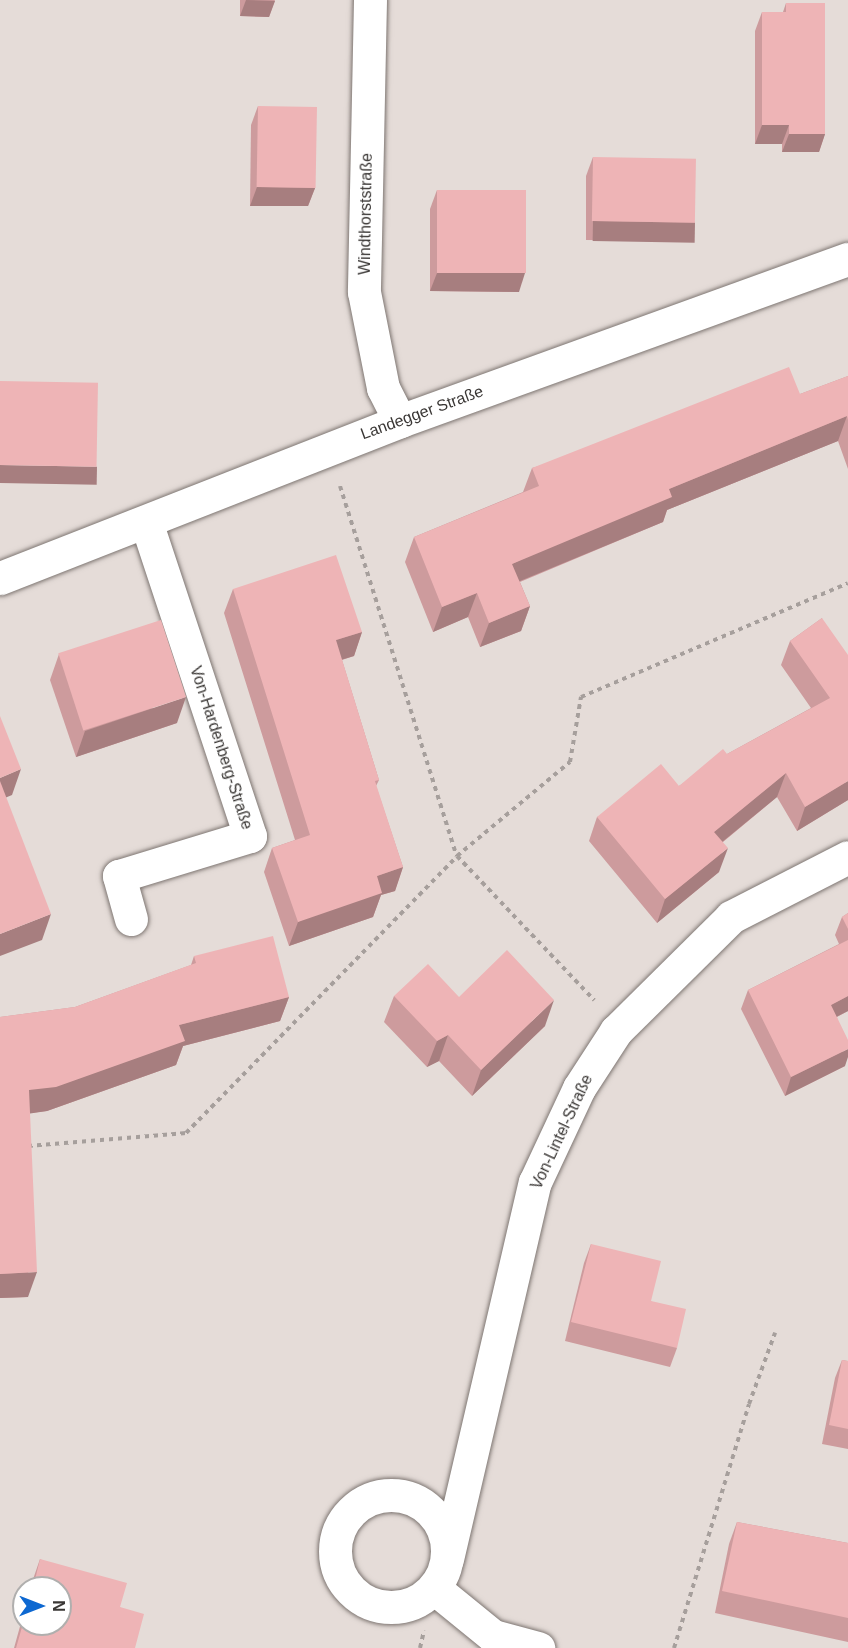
<!DOCTYPE html>
<meta charset="utf-8">
<style>
body{margin:0}
#map{position:relative;width:848px;height:1648px;overflow:hidden;background:#e5dcd8;font-family:Arial,sans-serif}
div>[style]{position:absolute}
[style*='--x']{left:calc(var(--x)*1px);top:calc(var(--y)*1px);width:calc(var(--w)*1px);rotate:calc(var(--a)*1deg)}
.path>*{height:4px;margin-top:-2px;transform-origin:0;background:repeating-linear-gradient(90deg,#a69f9c 0 4.5px,transparent 0 9px)}
.roads{filter:drop-shadow(0 0 2px #7e7672) drop-shadow(0 0 2px #7e7672)}
.minor>*{height:33px;margin:-16.5px;padding:0 16.5px;transform-origin:16.5px;border-radius:16.5px;background:#fff}
.minor>.ring{margin:-16.5px;padding:0;box-sizing:content-box;background:none;border:33px solid #fff;border-radius:50%}
.major>*{height:33px;margin:-16.5px;padding:0 16.5px;transform-origin:16.5px;border-radius:16.5px;background:#fff}
.wall>*{inset:0;background:#cd9b9d}
.shaded-wall>*{inset:0;background:#a77e7f;transform-origin:0 0}
.building>*{inset:0;background:#eeb4b6;transform-origin:0 0}
span{translate:-50% -50%;white-space:nowrap;text-align:center;line-height:1.15;-webkit-text-stroke:5px #fff;paint-order:stroke}
.street-label{font-size:16px;color:#3a3735}
.north{position:absolute;left:12px;top:1576px;width:60px;height:60px;box-sizing:border-box;background:#fff;border:2px solid #b0afae;border-radius:50%;rotate:90deg;font-size:16px;font-weight:700;line-height:24px;text-align:center;color:#3a3735}
.north::after{content:'';display:block;margin:auto;width:21px;height:27px;background:#0d68d1;clip-path:polygon(50% 0,100% 100%,50% 72%,0 100%)}
</style>
<div id="map">
<div class="path">
<div style="--x:340;--y:486;--w:388;--a:72.5"></div>
<div style="--x:457;--y:856;--w:199;--a:46.4"></div>
<div style="--x:28;--y:1146;--w:159;--a:-4.7"></div>
<div style="--x:186;--y:1133;--w:388;--a:-45.6"></div>
<div style="--x:457;--y:856;--w:147;--a:-39.8"></div>
<div style="--x:570;--y:762;--w:66;--a:-80.4"></div>
<div style="--x:581;--y:697;--w:290;--a:-23.1"></div>
<div style="--x:420;--y:1648;--w:18;--a:-77"></div>
<div style="--x:674;--y:1648;--w:255;--a:-72.9"></div>
<div style="--x:749;--y:1404;--w:76;--a:-69.9"></div>
</div>
<div class="roads">
<div class="minor">
<div style="--x:370;--y:0;--w:292;--a:91.2"></div>
<div style="--x:364;--y:292;--w:98;--a:78.8"></div>
<div style="--x:383;--y:388;--w:37;--a:63"></div>
<div style="--x:131;--y:919;--w:45;--a:-105.6"></div>
<div style="--x:119;--y:876;--w:137;--a:-17"></div>
<div style="--x:250;--y:836;--w:331;--a:-108.3"></div>
<div class="ring" style="left:335px;top:1495px;width:79px;height:79px"></div>
<div style="--x:447;--y:1559;--w:387;--a:-76.9"></div>
<div style="--x:535;--y:1182;--w:104;--a:-64.9"></div>
<div style="--x:579;--y:1088;--w:68;--a:-57"></div>
<div style="--x:616;--y:1031;--w:162;--a:-44.7"></div>
<div style="--x:731;--y:917;--w:131;--a:-27.1"></div>
<div style="--x:434;--y:1588;--w:76;--a:39.1"></div>
<div style="--x:493;--y:1636;--w:47;--a:14.9"></div>
</div>
<div class="major">
<div style="--x:0;--y:578;--w:430;--a:-21.4"></div>
<div style="--x:400;--y:421;--w:476;--a:-19.9"></div>
</div>
</div>
<div class="wall">
<div style="clip-path:polygon(240px 0,275px 0,269px 17px,240px 16px)"></div>
<div style="clip-path:polygon(786px 3px,825px 134px,819px 152px,782px 152px,782px 144px,755px 144px,755px 31px,762px 12px,783px 12px)"></div>
<div style="clip-path:polygon(258px 106px,315px 188px,308px 206px,250px 206px,251px 125px)"></div>
<div style="clip-path:polygon(593px 157px,695px 222px,688px 241px,586px 240px,586px 176px)"></div>
<div style="clip-path:polygon(437px 190px,519px 292px,430px 291px,430px 209px)"></div>
<div style="clip-path:polygon(848px 376px,848px 469px,838px 441px,667px 510px,663px 522px,520px 582px,530px 606px,521px 631px,480px 647px,468px 617px,433px 632px,405px 562px,414px 537px,523px 492px,532px 468px,800px 394px)"></div>
<div style="clip-path:polygon(233px 589px,362px 632px,354px 656px,342px 660px,379px 780px,376px 786px,403px 867px,395px 891px,381px 895px,373px 917px,289px 946px,264px 872px,272px 848px,295px 840px,224px 613px)"></div>
<div style="clip-path:polygon(822px 618px,848px 800px,797px 831px,777px 797px,723px 842px,719px 872px,657px 923px,589px 841px,597px 817px,679px 786px,727px 754px,811px 708px,781px 665px,790px 641px)"></div>
<div style="clip-path:polygon(59px 654px,177px 723px,76px 757px,50px 680px)"></div>
<div style="clip-path:polygon(848px 913px,848px 1011px,837px 1017px,845px 1066px,785px 1096px,741px 1009px,748px 990px,839px 944px,835px 935px,842px 917px)"></div>
<div style="clip-path:polygon(194px 956px,289px 997px,280px 1021px,183px 1046px,176px 1065px,47px 1111px,30px 1113px,28px 1297px,0 1298px,0 1017px,75px 1007px,191px 965px)"></div>
<div style="clip-path:polygon(394px 996px,459px 997px,545px 1026px,472px 1096px,439px 1061px,427px 1067px,384px 1022px)"></div>
<div style="clip-path:polygon(591px 1244px,651px 1301px,677px 1348px,670px 1367px,565px 1341px,584px 1263px)"></div>
<div style="clip-path:polygon(842px 1360px,848px 1361px,848px 1449px,822px 1444px,835px 1378px)"></div>
<div style="clip-path:polygon(737px 1522px,848px 1543px,848px 1642px,715px 1613px,729px 1544px)"></div>
<div style="clip-path:polygon(40px 1559px,120px 1607px,135px 1648px,14px 1648px,24px 1612px,24px 1624px,60px 1588px,30px 1588px)"></div>
</div>
<div class="shaded-wall">
<div style="clip-path:polygon(246px 0,275px 1px,269px 17px,240px 16px)"></div>
<div style="clip-path:polygon(762px 125px,789px 125px,782px 144px,755px 144px)"></div>
<div style="clip-path:polygon(789px 134px,825px 134px,819px 152px,782px 152px)"></div>
<div style="clip-path:polygon(257px 187px,315px 188px,308px 206px,250px 206px)"></div>
<div style="left:593px;top:221px;width:102px;height:20px;rotate:1deg"></div>
<div style="clip-path:polygon(437px 273px,525px 273px,519px 292px,430px 291px)"></div>
<div style="clip-path:polygon(847px 416px,838px 441px,667px 510px,663px 522px,503px 588px,512px 564px,669px 489px)"></div>
<div style="left:0;top:465px;width:97px;height:18px;rotate:1deg"></div>
<div style="clip-path:polygon(477px 593px,468px 617px,433px 632px,442px 607px)"></div>
<div style="clip-path:polygon(530px 606px,521px 631px,480px 647px,489px 623px)"></div>
<div style="clip-path:polygon(362px 632px,354px 656px,327px 664px,336px 640px)"></div>
<div style="clip-path:polygon(186px 697px,177px 723px,76px 757px,85px 731px)"></div>
<div style="clip-path:polygon(21px 769px,12px 795px,0 800px,0 778px)"></div>
<div style="clip-path:polygon(786px 773px,777px 797px,705px 856px,714px 832px)"></div>
<div style="clip-path:polygon(848px 781px,848px 800px,797px 831px,805px 807px)"></div>
<div style="clip-path:polygon(728px 848px,719px 872px,657px 923px,665px 899px)"></div>
<div style="clip-path:polygon(403px 867px,395px 891px,381px 895px,373px 917px,289px 946px,298px 922px,377px 876px)"></div>
<div style="clip-path:polygon(51px 914px,42px 940px,0 956px,0 934px)"></div>
<div style="clip-path:polygon(848px 996px,848px 1011px,824px 1023px,831px 1005px)"></div>
<div style="clip-path:polygon(289px 997px,280px 1021px,183px 1046px,176px 1065px,47px 1111px,20px 1115px,29px 1090px,179px 1025px)"></div>
<div style="clip-path:polygon(554px 1000px,545px 1026px,472px 1096px,481px 1070px)"></div>
<div style="clip-path:polygon(448px 1035px,439px 1061px,427px 1067px,437px 1041px)"></div>
<div style="clip-path:polygon(848px 1049px,848px 1057px,845px 1066px,785px 1096px,791px 1077px)"></div>
<div style="clip-path:polygon(37px 1272px,28px 1297px,0 1298px,0 1274px)"></div>
</div>
<div class="building">
<div style="clip-path:polygon(786px 3px,825px 3px,825px 134px,789px 134px,789px 125px,762px 125px,762px 12px,786px 12px)"></div>
<div style="left:258px;top:106px;width:59px;height:81px;rotate:1deg"></div>
<div style="left:593px;top:157px;width:103px;height:64px;rotate:1deg"></div>
<div style="left:437px;top:190px;width:89px;height:83px"></div>
<div style="clip-path:polygon(789px 367px,800px 394px,848px 376px,848px 420px,847px 416px,669px 489px,672px 497px,512px 564px,530px 606px,489px 623px,477px 593px,442px 607px,414px 537px,539px 486px,532px 468px)"></div>
<div style="left:0;top:381px;width:98px;height:84px;rotate:1deg"></div>
<div style="clip-path:polygon(336px 555px,362px 632px,336px 640px,379px 780px,375px 781px,403px 867px,377px 876px,382px 893px,298px 922px,272px 848px,310px 835px,233px 589px)"></div>
<div style="clip-path:polygon(822px 618px,848px 655px,848px 781px,805px 807px,786px 773px,714px 832px,728px 848px,665px 899px,597px 817px,661px 764px,679px 786px,723px 749px,727px 754px,830px 698px,790px 641px)"></div>
<div style="left:161px;top:620px;width:81px;height:108px;rotate:72deg"></div>
<div style="clip-path:polygon(0 716px,21px 769px,0 778px)"></div>
<div style="clip-path:polygon(0 781px,51px 914px,0 934px)"></div>
<div style="clip-path:polygon(848px 913px,848px 929px,842px 917px)"></div>
<div style="clip-path:polygon(273px 936px,289px 997px,179px 1025px,185px 1041px,56px 1087px,29px 1090px,37px 1272px,0 1274px,0 1017px,75px 1007px,196px 963px,194px 956px)"></div>
<div style="clip-path:polygon(848px 940px,848px 996px,831px 1005px,848px 1040px,848px 1049px,791px 1077px,748px 990px)"></div>
<div style="clip-path:polygon(507px 950px,554px 1000px,481px 1070px,448px 1035px,437px 1041px,394px 996px,428px 964px,459px 997px)"></div>
<div style="clip-path:polygon(591px 1244px,661px 1261px,651px 1301px,686px 1309px,677px 1348px,571px 1322px)"></div>
<div style="clip-path:polygon(842px 1360px,848px 1361px,848px 1429px,829px 1425px)"></div>
<div style="clip-path:polygon(737px 1522px,848px 1543px,848px 1618px,722px 1591px)"></div>
<div style="clip-path:polygon(40px 1559px,127px 1583px,120px 1607px,144px 1614px,135px 1648px,16px 1648px,24px 1620px,24px 1624px,60px 1624px,60px 1588px,33px 1588px)"></div>
</div>
<div class="street-label">
<span style="left:366px;top:214px;rotate:-89deg">Windthorststraße</span>
<span style="left:422px;top:413px;rotate:-20deg">Landegger Straße</span>
<span style="left:221px;top:748px;rotate:72deg">Von-Hardenberg-Straße</span>
<span style="left:562px;top:1132px;rotate:-65deg">Von-Lintel-Straße</span>
</div>
<div class="north">N</div>
</div>
